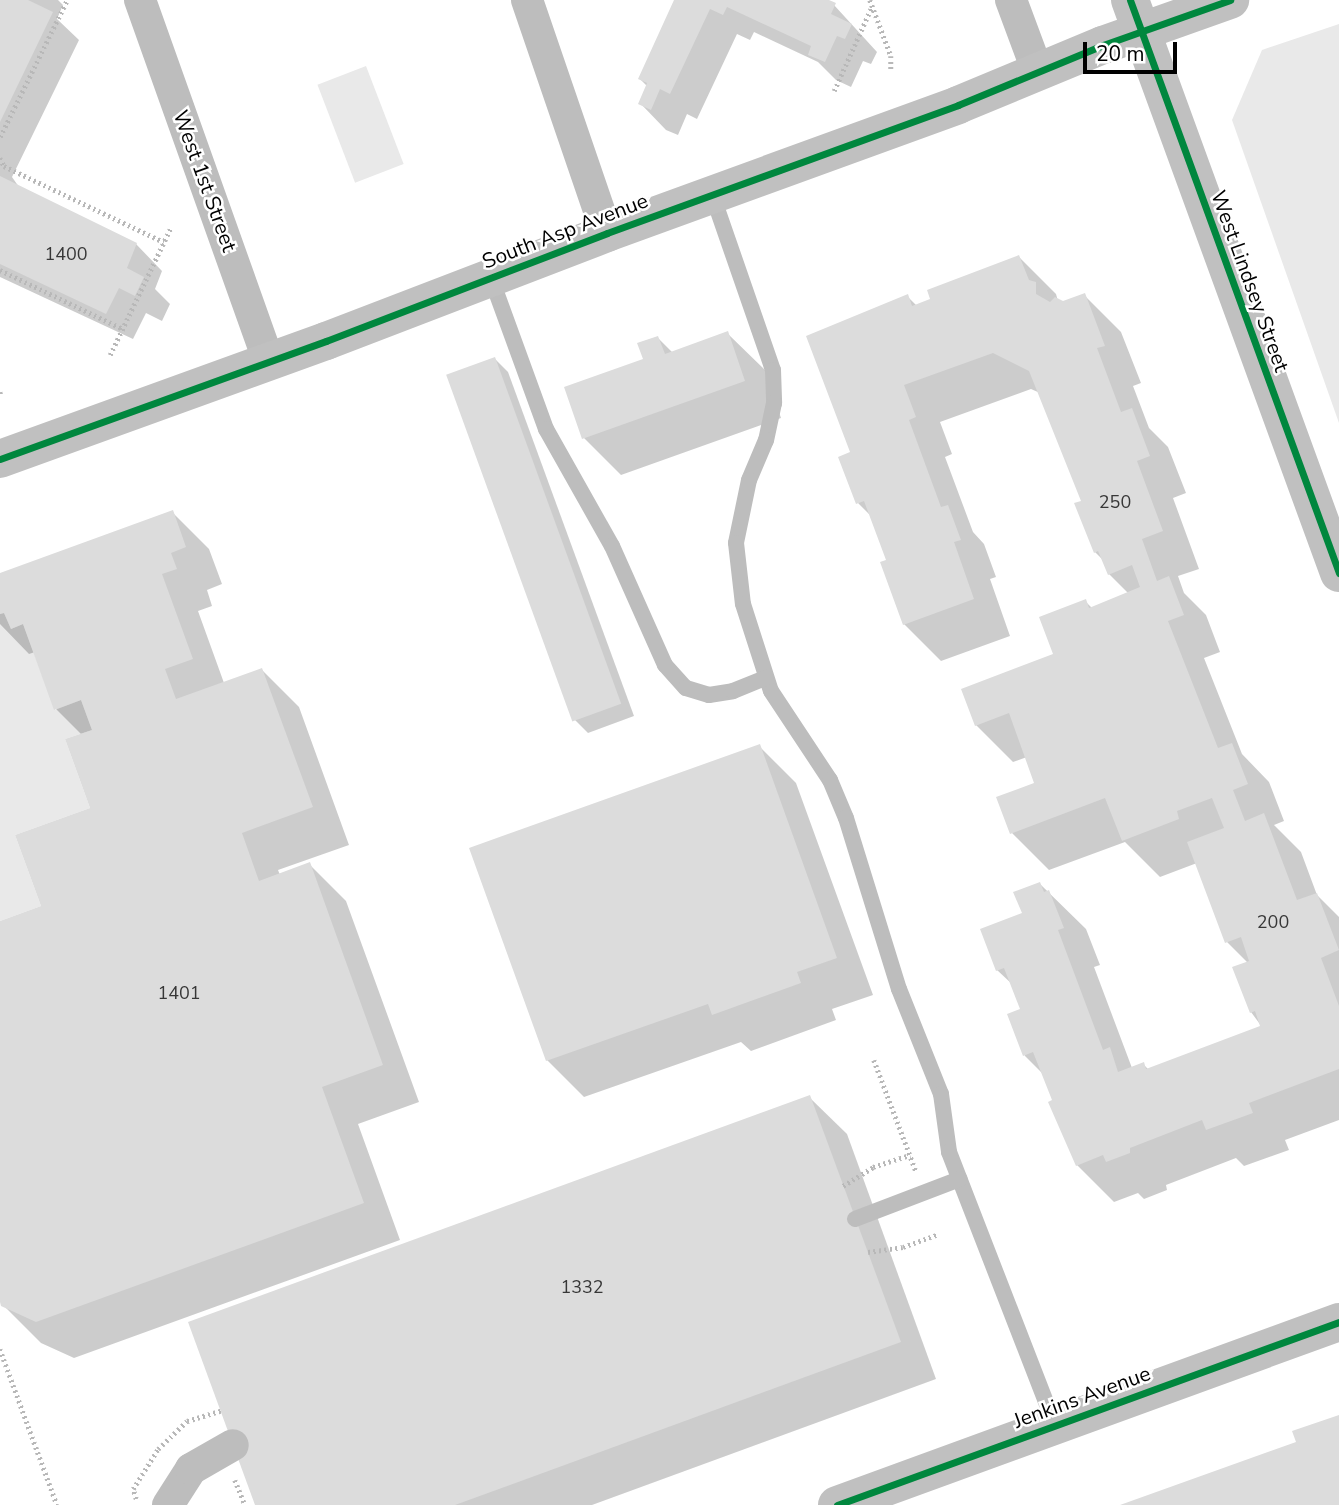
<!DOCTYPE html>
<style>
body{margin:0}
#map{position:relative;width:1339px;height:1505px;overflow:hidden;background:#fff;font-family:"Nunito Sans",sans-serif}
div>[style]{position:absolute}
[style*='--x']{left:calc(var(--x)*1px);top:calc(var(--y)*1px);width:calc(var(--w)*1px);rotate:calc(var(--a)*1deg)}
.green>*{inset:0;background:#e9e9e9;transform-origin:0 0}
.shadow>*{inset:0;background:#0003}
.building>*{inset:0;background:#dcdcdc;transform-origin:0 0}
.path>*{height:4.5px;margin-top:-2.25px;transform-origin:0;background:repeating-linear-gradient(90deg,#b8b8b8 0 2px,transparent 0 5.5px)}
.lane>*{height:16px;margin:-8px;padding:0 8px;transform-origin:8px;border-radius:8px;background:#bdbdbd}
.street>*{height:32px;margin:-16px;padding:0 16px;transform-origin:16px;border-radius:16px;background:#bdbdbd}
.secondary>*{height:38px;margin:-19px;padding:0 19px;transform-origin:19px;border-radius:19px;background:#c0c0c0}
.cycleway>*{height:7px;margin:-3.5px;padding:0 3.5px;transform-origin:3.5px;border-radius:3.5px;background:#00873e}
span{translate:-50% -50%;white-space:nowrap;text-align:center;line-height:1.15;-webkit-text-stroke:5px #fff;paint-order:stroke}
.number-label{font-size:18px;color:#373737}
.number-label span{-webkit-text-stroke-width:0}
.street-label{font-size:21px;color:#000}
.scale{position:absolute;left:1083px;top:42px;width:94px;height:32px;box-sizing:border-box;border:4px solid #000;border-top:0;padding-left:9px;font-size:21px;line-height:24px;white-space:nowrap;color:#000;-webkit-text-stroke:5px #fff;paint-order:stroke}
</style>
<div id="map">
<div class="green">
<div style="clip-path:polygon(1339px 24px,1339px 423px,1232px 120px,1262px 50px)"></div>
<div style="left:366px;top:66px;width:105px;height:52px;rotate:69deg"></div>
<div style="clip-path:polygon(4px 613px,11px 629px,23px 624px,55px 710px,81px 700px,92px 730px,65px 739px,90px 808px,15px 835px,41px 906px,0 921px,0 614px)"></div>
</div>
<div class="shadow">
<div style="clip-path:polygon(0 0,58px 0,63px 5px,57px 19px,79px 40px,12px 177px,19px 187px,136px 244px,162px 271px,155px 289px,170px 304px,162px 321px,146px 313px,133px 339px,0 277px)"></div>
<div style="clip-path:polygon(676px 0,825px 0,834px 5px,877px 52px,871px 64px,863px 61px,851px 87px,836px 80px,818px 62px,754px 32px,750px 40px,737px 34px,697px 119px,687px 114px,678px 135px,666px 130px,640px 103px,647px 86px,640px 79px)"></div>
<div style="clip-path:polygon(1019px 257px,1056px 294px,1058px 301px,1063px 303px,1084px 295px,1121px 332px,1141px 383px,1133px 386px,1149px 428px,1168px 447px,1186px 493px,1173px 498px,1199px 569px,1178px 576px,1184px 593px,1206px 615px,1220px 652px,1204px 658px,1242px 754px,1269px 782px,1284px 821px,1274px 825px,1301px 852px,1317px 895px,1339px 917px,1339px 1120px,1285px 1140px,1289px 1150px,1244px 1166px,1236px 1158px,1166px 1185px,1167px 1190px,1144px 1199px,1138px 1193px,1114px 1202px,1077px 1165px,1044px 1075px,1025px 1056px,1009px 1015px,1022px 1010px,1013px 985px,997px 970px,1040px 884px,1086px 929px,1100px 965px,1094px 967px,1132px 1068px,1143px 1064px,1149px 1070px,1262px 1027px,1251px 1012px,1248px 963px,1227px 942px,1197px 863px,1160px 877px,1125px 842px,1049px 870px,1012px 833px,1037px 784px,1027px 757px,1013px 762px,976px 725px,1055px 655px,1085px 601px,1092px 608px,1129px 594px,1109px 574px,1104px 561px,1095px 552px,1083px 502px,1040px 393px,1031px 389px,940px 422px,952px 454px,945px 457px,973px 532px,984px 544px,996px 577px,990px 579px,1010px 636px,941px 661px,904px 624px,888px 561px,872px 517px,858px 503px,852px 453px,907px 296px,917px 306px)"></div>
<div style="clip-path:polygon(727px 333px,765px 370px,781px 418px,621px 475px,584px 438px,566px 388px,645px 360px,658px 338px,673px 353px)"></div>
<div style="clip-path:polygon(495px 359px,508px 372px,634px 716px,588px 733px,575px 720px)"></div>
<div style="clip-path:polygon(172px 512px,209px 549px,222px 584px,207px 590px,212px 606px,198px 611px,224px 683px,262px 670px,299px 707px,349px 845px,278px 870px,280px 875px,309px 864px,346px 901px,419px 1102px,358px 1124px,400px 1240px,74px 1358px,41px 1343px,3px 1305px,0 1297px,0 923px,43px 907px,92px 809px,82px 735px,56px 709px,35px 652px,29px 654px,0 624px,0 575px)"></div>
<div style="clip-path:polygon(759px 746px,796px 783px,873px 995px,832px 1009px,836px 1020px,751px 1051px,741px 1042px,584px 1097px,547px 1060px)"></div>
<div style="clip-path:polygon(809px 1097px,847px 1134px,936px 1379px,592px 1505px,256px 1505px)"></div>
</div>
<div class="building">
<div style="clip-path:polygon(0 0,28px 0,53px 12px,0 122px)"></div>
<div style="clip-path:polygon(674px 0,829px 0,836px 3px,831px 14px,852px 24px,845px 39px,837px 36px,825px 62px,808px 55px,811px 46px,727px 7px,723px 15px,710px 9px,670px 94px,660px 89px,651px 110px,638px 104px,647px 83px,638px 79px)"></div>
<div style="clip-path:polygon(0 176px,137px 243px,127px 268px,144px 277px,135px 296px,119px 288px,106px 314px,0 264px)"></div>
<div style="clip-path:polygon(1019px 255px,1029px 280px,1036px 282px,1036px 294px,1050px 302px,1055px 297px,1063px 301px,1085px 293px,1105px 346px,1097px 348px,1121px 412px,1132px 408px,1150px 456px,1137px 461px,1163px 531px,1142px 539px,1157px 581px,1169px 576px,1184px 615px,1168px 621px,1218px 748px,1232px 743px,1248px 784px,1233px 790px,1245px 821px,1264px 813px,1297px 900px,1317px 893px,1339px 950px,1321px 958px,1339px 1006px,1339px 1069px,1249px 1103px,1253px 1113px,1206px 1130px,1202px 1120px,1130px 1148px,1130px 1153px,1106px 1162px,1103px 1155px,1076px 1166px,1048px 1102px,1052px 1100px,1033px 1052px,1023px 1056px,1007px 1014px,1020px 1009px,1004px 968px,996px 971px,980px 929px,1022px 913px,1013px 892px,1040px 882px,1044px 892px,1049px 890px,1064px 928px,1058px 930px,1103px 1050px,1110px 1047px,1118px 1072px,1144px 1062px,1146px 1069px,1260px 1026px,1255px 1011px,1250px 1013px,1232px 967px,1249px 961px,1241px 937px,1225px 943px,1187px 842px,1224px 828px,1212px 798px,1177px 811px,1179px 819px,1122px 841px,1105px 798px,1010px 834px,996px 797px,1034px 783px,1009px 713px,975px 726px,961px 689px,1053px 654px,1039px 617px,1086px 599px,1089px 608px,1140px 587px,1132px 565px,1108px 575px,1098px 551px,1094px 553px,1074px 503px,1081px 501px,1029px 371px,993px 353px,904px 385px,916px 417px,909px 420px,941px 507px,948px 505px,961px 540px,954px 542px,974px 599px,903px 625px,880px 562px,886px 560px,864px 501px,856px 504px,838px 457px,850px 452px,806px 336px,908px 294px,912px 306px,930px 299px,927px 290px)"></div>
<div style="clip-path:polygon(728px 331px,745px 381px,582px 439px,564px 387px,643px 359px,637px 343px,658px 336px,665px 354px)"></div>
<div style="left:495px;top:357px;width:369px;height:52px;rotate:70deg"></div>
<div style="clip-path:polygon(173px 510px,186px 547px,171px 553px,177px 569px,162px 574px,193px 659px,165px 669px,176px 699px,262px 668px,313px 807px,242px 833px,259px 881px,310px 862px,383px 1065px,322px 1087px,364px 1203px,36px 1322px,1px 1306px,0 1302px,0 921px,41px 906px,15px 835px,90px 808px,65px 739px,92px 730px,81px 700px,54px 710px,23px 624px,11px 629px,4px 613px,0 614px,0 573px)"></div>
<div style="clip-path:polygon(760px 744px,837px 958px,797px 972px,801px 983px,712px 1015px,708px 1004px,546px 1061px,469px 848px)"></div>
<div style="clip-path:polygon(810px 1095px,901px 1342px,455px 1505px,255px 1505px,188px 1322px)"></div>
<div style="clip-path:polygon(1339px 1415px,1339px 1505px,1120px 1505px,1296px 1442px,1292px 1431px)"></div>
</div>
<div class="path">
<div style="--x:870;--y:0;--w:60;--a:69.4"></div>
<div style="--x:891;--y:56;--w:14;--a:90"></div>
<div style="--x:834;--y:91;--w:93;--a:-65.9"></div>
<div style="--x:0;--y:137;--w:153;--a:-63.9"></div>
<div style="--x:0;--y:158;--w:9;--a:63"></div>
<div style="--x:4;--y:166;--w:177;--a:25.4"></div>
<div style="--x:0;--y:270;--w:136;--a:25.6"></div>
<div style="--x:110;--y:355;--w:142;--a:-64.5"></div>
<div style="--x:0;--y:392;--w:3;--a:72"></div>
<div style="--x:874;--y:1060;--w:119;--a:69.3"></div>
<div style="--x:843;--y:1186;--w:36;--a:-32"></div>
<div style="--x:873;--y:1167;--w:39;--a:-18"></div>
<div style="--x:868;--y:1252;--w:35;--a:-8"></div>
<div style="--x:903;--y:1247;--w:38;--a:-20"></div>
<div style="--x:0;--y:1349;--w:166;--a:69.9"></div>
<div style="--x:235;--y:1480;--w:27;--a:68"></div>
<div style="--x:136;--y:1499;--w:10;--a:-107"></div>
<div style="--x:133;--y:1489;--w:47;--a:-58"></div>
<div style="--x:158;--y:1449;--w:40;--a:-44"></div>
<div style="--x:187;--y:1421;--w:38;--a:-17"></div>
</div>
<div class="lane">
<div style="--x:712;--y:194;--w:186;--a:70.9"></div>
<div style="--x:773;--y:370;--w:33;--a:88"></div>
<div style="--x:774;--y:403;--w:38;--a:102"></div>
<div style="--x:766;--y:440;--w:43;--a:113"></div>
<div style="--x:749;--y:480;--w:64;--a:101.7"></div>
<div style="--x:736;--y:543;--w:61;--a:83.5"></div>
<div style="--x:743;--y:604;--w:91;--a:72.2"></div>
<div style="--x:771;--y:691;--w:107;--a:56.5"></div>
<div style="--x:830;--y:780;--w:41;--a:67.2"></div>
<div style="--x:846;--y:818;--w:179;--a:72.8"></div>
<div style="--x:899;--y:989;--w:113;--a:68.2"></div>
<div style="--x:941;--y:1094;--w:59;--a:82.1"></div>
<div style="--x:949;--y:1152;--w:293;--a:68.8"></div>
<div style="--x:491;--y:278;--w:161;--a:70"></div>
<div style="--x:546;--y:429;--w:134;--a:60.6"></div>
<div style="--x:612;--y:546;--w:130;--a:66"></div>
<div style="--x:665;--y:665;--w:31;--a:48"></div>
<div style="--x:686;--y:688;--w:24;--a:17"></div>
<div style="--x:709;--y:695;--w:24;--a:-9"></div>
<div style="--x:733;--y:691;--w:35;--a:-22"></div>
<div style="--x:855;--y:1219;--w:112;--a:-20.9"></div>
</div>
<div class="street">
<div style="--x:140;--y:0;--w:384;--a:70.4"></div>
<div style="--x:527;--y:0;--w:246;--a:71.1"></div>
<div style="--x:1011;--y:0;--w:75;--a:69.6"></div>
<div style="--x:168;--y:1505;--w:43;--a:-57.4"></div>
<div style="--x:191;--y:1469;--w:48;--a:-29.7"></div>
</div>
<div class="secondary">
<div style="--x:1130;--y:0;--w:610;--a:69.96"></div>
<div style="--x:0;--y:459;--w:347;--a:-19.9"></div>
<div style="--x:326;--y:341;--w:301;--a:-21"></div>
<div style="--x:607;--y:233;--w:374;--a:-20"></div>
<div style="--x:958;--y:105;--w:157;--a:-22.5"></div>
<div style="--x:1103;--y:45;--w:135;--a:-19.5"></div>
<div style="--x:837;--y:1505;--w:534;--a:-20.03"></div>
</div>
<div class="cycleway">
<div style="--x:1130;--y:0;--w:610;--a:69.96"></div>
<div style="--x:0;--y:459;--w:347;--a:-19.9"></div>
<div style="--x:326;--y:341;--w:301;--a:-21"></div>
<div style="--x:607;--y:233;--w:374;--a:-20"></div>
<div style="--x:958;--y:105;--w:157;--a:-22.5"></div>
<div style="--x:1103;--y:45;--w:135;--a:-19.5"></div>
<div style="--x:837;--y:1505;--w:534;--a:-20.03"></div>
</div>
<div class="number-label">
<span style="left:66px;top:254px">1400</span>
<span style="left:1115px;top:502px">250</span>
<span style="left:1273px;top:922px">200</span>
<span style="left:179px;top:993px">1401</span>
<span style="left:582px;top:1287px">1332</span>
</div>
<div class="street-label">
<span style="left:205px;top:181px;rotate:70deg">West 1st Street</span>
<span style="left:565px;top:231px;rotate:-21deg">South Asp Avenue</span>
<span style="left:1250px;top:281px;rotate:70deg">West Lindsey Street</span>
<span style="left:1082px;top:1397px;rotate:-20deg">Jenkins Avenue</span>
</div>
<div class="scale">20 m</div>
</div>
